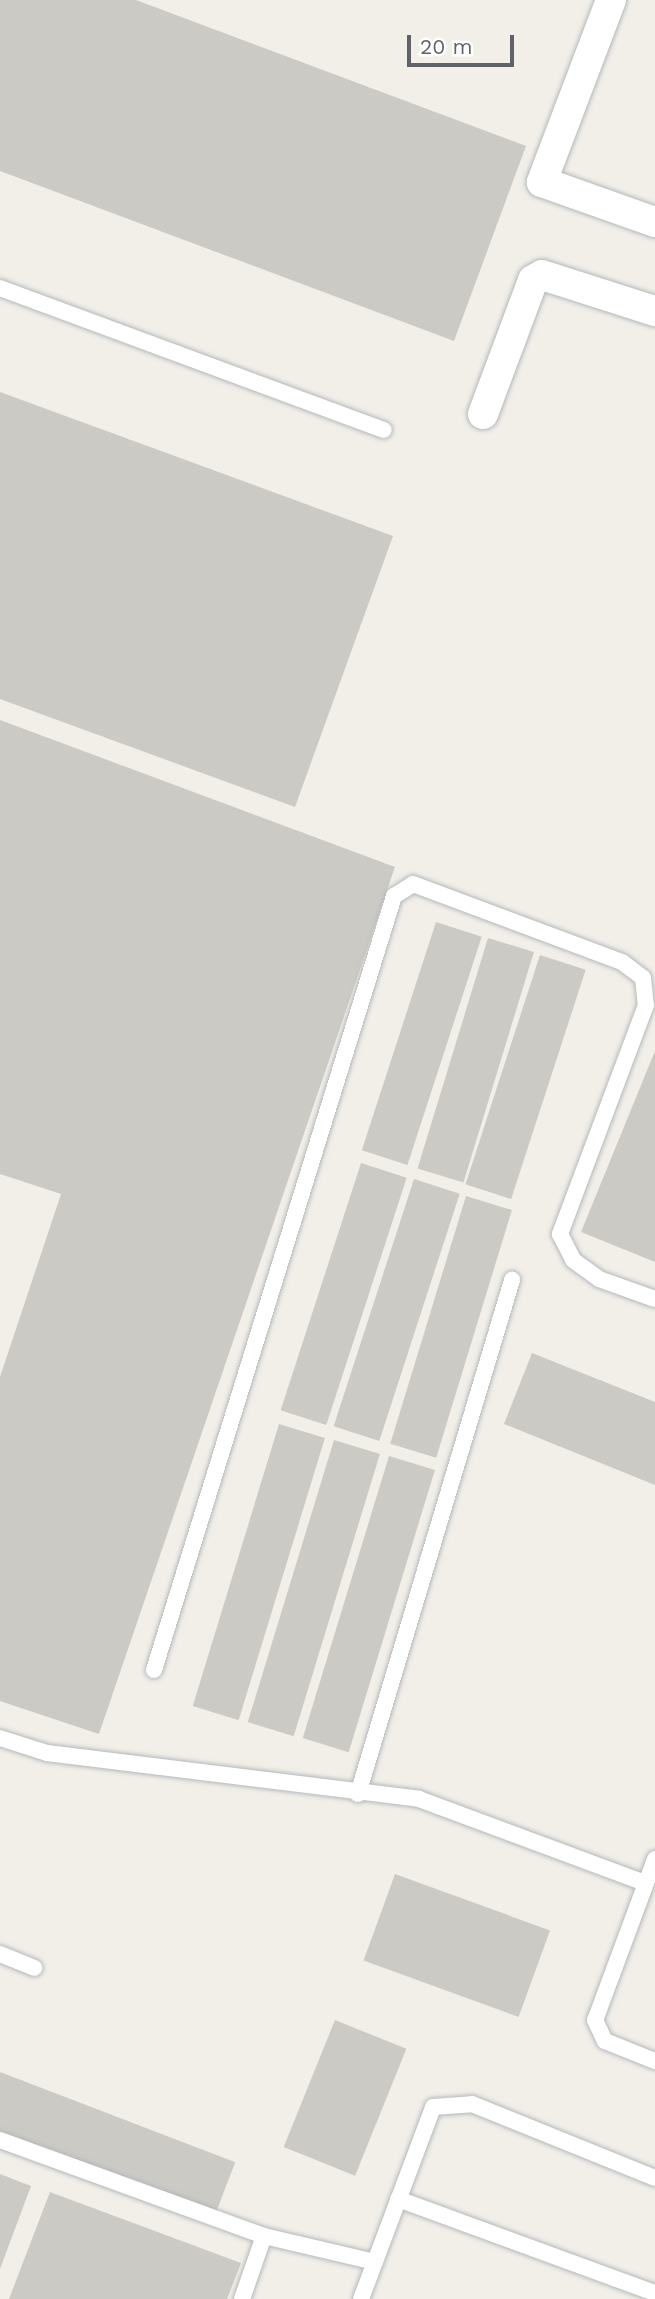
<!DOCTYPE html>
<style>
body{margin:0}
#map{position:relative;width:655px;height:2299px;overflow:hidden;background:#f1efe8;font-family:"Work Sans",sans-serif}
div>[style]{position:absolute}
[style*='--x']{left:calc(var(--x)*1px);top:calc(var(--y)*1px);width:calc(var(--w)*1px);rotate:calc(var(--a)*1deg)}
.building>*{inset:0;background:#cccac5;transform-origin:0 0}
.roads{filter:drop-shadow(0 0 2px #b5b8bc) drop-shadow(0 0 2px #b5b8bc)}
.service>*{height:16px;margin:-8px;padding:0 8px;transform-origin:8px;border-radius:8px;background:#fff}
.minor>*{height:30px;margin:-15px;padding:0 15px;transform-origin:15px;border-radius:15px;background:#fff}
span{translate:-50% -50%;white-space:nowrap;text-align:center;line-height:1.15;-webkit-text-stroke:5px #fff;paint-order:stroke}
.scale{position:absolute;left:407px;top:35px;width:107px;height:32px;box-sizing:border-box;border:4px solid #5f6368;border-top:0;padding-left:9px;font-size:21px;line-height:24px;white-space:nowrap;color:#5f6368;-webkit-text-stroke:5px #fff;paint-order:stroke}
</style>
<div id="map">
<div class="building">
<div style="clip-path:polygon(0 0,136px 0,526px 146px,454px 341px,0 171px)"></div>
<div style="clip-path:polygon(0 392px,393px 536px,295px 807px,0 699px)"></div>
<div style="clip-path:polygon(0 720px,395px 867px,99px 1734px,0 1701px,0 1377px,61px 1194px,0 1174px)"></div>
<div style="left:436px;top:922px;width:48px;height:240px;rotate:18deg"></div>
<div style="left:488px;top:938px;width:48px;height:241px;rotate:17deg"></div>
<div style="left:540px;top:955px;width:48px;height:241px;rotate:18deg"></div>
<div style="clip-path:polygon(655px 1051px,655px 1262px,581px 1232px)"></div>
<div style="left:361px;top:1163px;width:48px;height:260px;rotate:18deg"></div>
<div style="left:414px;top:1179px;width:48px;height:260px;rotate:18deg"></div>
<div style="left:466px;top:1196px;width:48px;height:259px;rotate:17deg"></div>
<div style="clip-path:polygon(532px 1353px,655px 1402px,655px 1485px,504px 1424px)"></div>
<div style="left:279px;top:1424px;width:48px;height:295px;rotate:17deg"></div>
<div style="left:334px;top:1440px;width:48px;height:295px;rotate:17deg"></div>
<div style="left:389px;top:1456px;width:48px;height:295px;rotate:17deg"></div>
<div style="left:395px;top:1874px;width:165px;height:92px;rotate:20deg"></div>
<div style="left:335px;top:2020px;width:77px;height:137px;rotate:22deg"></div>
<div style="left:0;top:2072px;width:252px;height:60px;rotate:21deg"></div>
<div style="clip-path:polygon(0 2174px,31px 2186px,0 2269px)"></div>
<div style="clip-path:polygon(50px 2192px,241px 2263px,227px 2299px,9px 2299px)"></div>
</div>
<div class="roads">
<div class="service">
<div style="--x:0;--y:288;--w:409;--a:20.3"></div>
<div style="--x:154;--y:1670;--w:810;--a:-72.77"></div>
<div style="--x:394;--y:896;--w:22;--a:-32"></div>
<div style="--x:413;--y:884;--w:223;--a:20.5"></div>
<div style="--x:622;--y:962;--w:26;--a:37"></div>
<div style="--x:643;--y:978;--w:27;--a:84"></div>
<div style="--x:646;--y:1005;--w:245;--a:110.6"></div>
<div style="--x:560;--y:1234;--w:29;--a:63"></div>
<div style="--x:573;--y:1260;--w:32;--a:36"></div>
<div style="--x:599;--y:1279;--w:59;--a:19.7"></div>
<div style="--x:0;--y:1738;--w:49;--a:17.7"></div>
<div style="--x:47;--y:1753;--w:375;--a:7"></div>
<div style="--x:419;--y:1799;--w:241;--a:20.4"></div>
<div style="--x:358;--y:1794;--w:537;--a:-73.32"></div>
<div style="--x:655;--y:1859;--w:172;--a:110.4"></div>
<div style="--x:595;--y:2020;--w:23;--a:65"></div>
<div style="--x:605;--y:2041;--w:54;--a:21.8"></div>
<div style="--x:0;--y:1954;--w:37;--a:22"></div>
<div style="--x:0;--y:2140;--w:281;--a:20"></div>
<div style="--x:264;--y:2236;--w:114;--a:13.2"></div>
<div style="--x:398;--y:2199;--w:274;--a:20.1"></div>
<div style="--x:242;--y:2299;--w:67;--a:-70.8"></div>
<div style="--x:361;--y:2299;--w:205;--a:-69.4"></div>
<div style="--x:433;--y:2107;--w:39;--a:-4"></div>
<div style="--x:472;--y:2104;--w:197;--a:22"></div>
</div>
<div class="minor">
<div style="--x:611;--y:0;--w:195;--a:110.8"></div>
<div style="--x:542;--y:182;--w:120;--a:19.5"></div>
<div style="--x:483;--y:414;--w:143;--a:-69.5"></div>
<div style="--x:533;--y:280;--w:10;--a:-29"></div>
<div style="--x:542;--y:275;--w:119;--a:17.7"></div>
</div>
</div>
<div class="scale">20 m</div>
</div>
